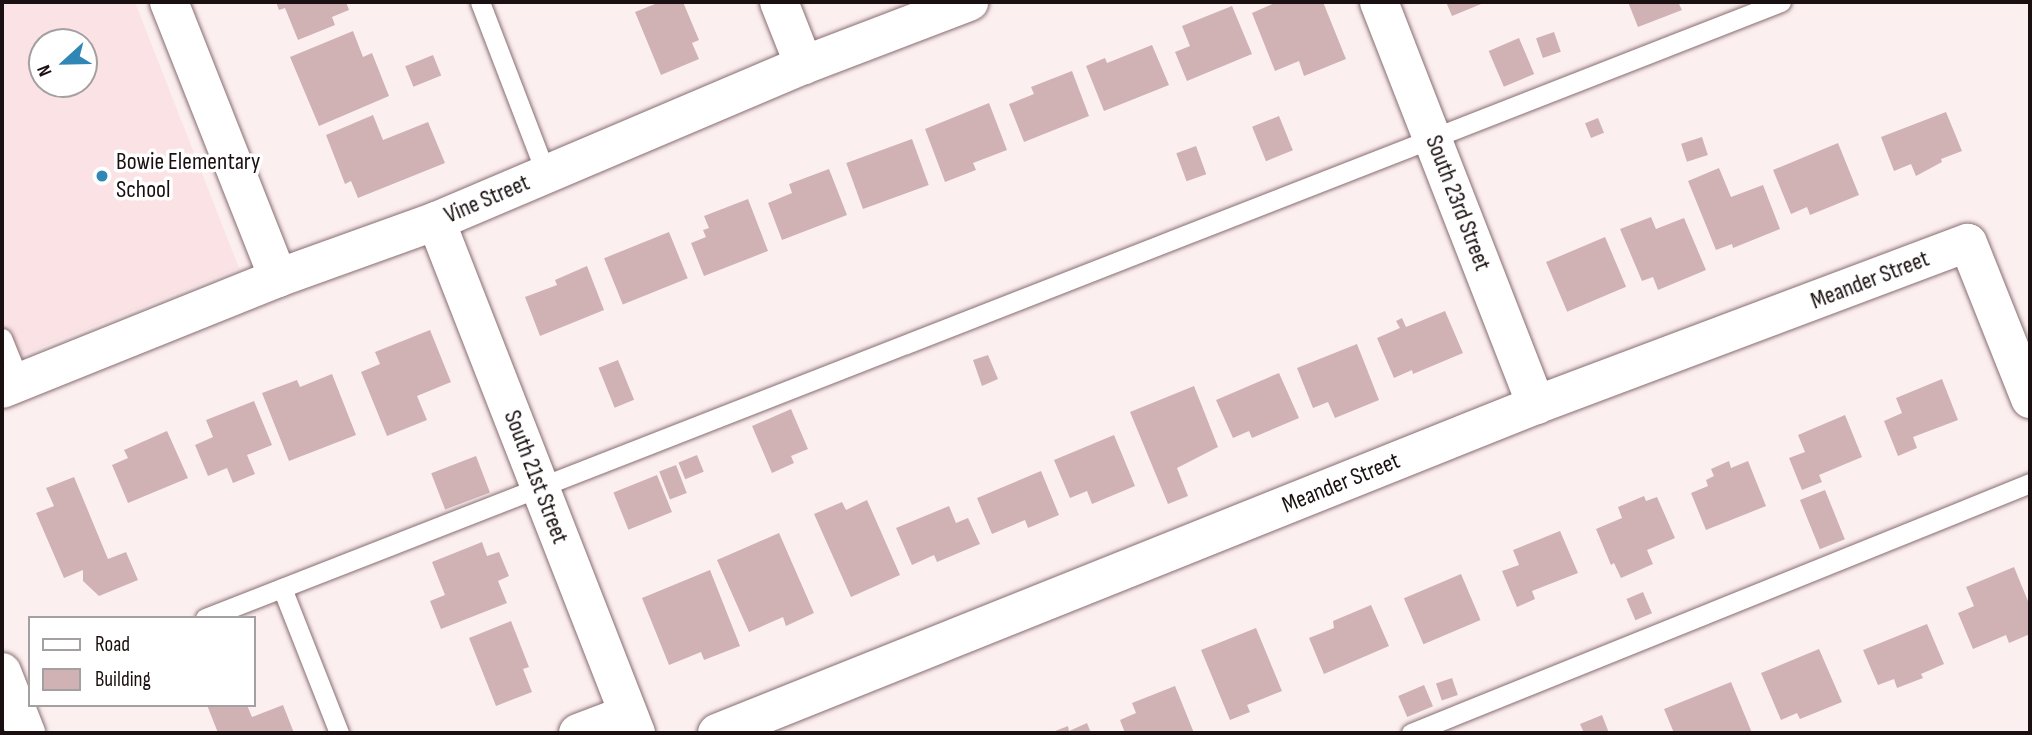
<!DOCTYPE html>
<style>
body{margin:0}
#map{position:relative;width:2032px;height:735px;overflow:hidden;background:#fceff0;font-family:"Sofia Sans Condensed",sans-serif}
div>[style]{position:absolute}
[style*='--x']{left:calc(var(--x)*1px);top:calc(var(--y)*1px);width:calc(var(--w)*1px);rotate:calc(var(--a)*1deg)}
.built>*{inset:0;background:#fbe3e5}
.building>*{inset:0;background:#d0b2b5;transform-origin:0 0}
.roads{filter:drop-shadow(0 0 2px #896d70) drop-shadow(0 0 2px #896d70)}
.lane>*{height:19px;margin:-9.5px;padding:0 9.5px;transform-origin:9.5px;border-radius:9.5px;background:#fff}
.street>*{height:38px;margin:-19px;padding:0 19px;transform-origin:19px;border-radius:19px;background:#fff}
.dots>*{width:19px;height:19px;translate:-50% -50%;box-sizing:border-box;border:4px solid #fff;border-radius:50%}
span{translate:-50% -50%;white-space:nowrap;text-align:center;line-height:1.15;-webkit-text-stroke:7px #fff;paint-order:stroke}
.poi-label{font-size:24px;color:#1b1011}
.left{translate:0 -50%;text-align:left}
.street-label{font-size:24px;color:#1b1011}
.frame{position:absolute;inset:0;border:4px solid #1b1011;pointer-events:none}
.legend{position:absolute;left:28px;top:616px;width:228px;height:91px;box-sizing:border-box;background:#fff;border:2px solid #a49fa0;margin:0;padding:9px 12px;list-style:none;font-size:21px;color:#1b1011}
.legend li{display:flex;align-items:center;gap:14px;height:35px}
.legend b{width:35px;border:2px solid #a49fa0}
.north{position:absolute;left:28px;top:28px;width:70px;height:70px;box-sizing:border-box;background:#fff;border:2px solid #a49fa0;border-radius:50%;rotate:248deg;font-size:19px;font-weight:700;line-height:28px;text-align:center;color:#1b1011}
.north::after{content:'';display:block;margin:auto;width:24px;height:32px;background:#3087b6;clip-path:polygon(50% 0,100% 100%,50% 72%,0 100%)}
</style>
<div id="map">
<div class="built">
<div style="clip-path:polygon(evenodd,2px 2px,135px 2px,239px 268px,2px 363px,2px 2px,42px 42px,84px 42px,84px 84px,42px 84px,42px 42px)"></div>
</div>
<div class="building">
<div style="clip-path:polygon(276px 2px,346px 2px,349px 10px,332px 17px,335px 25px,298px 40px,285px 8px,279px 10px)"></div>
<div style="clip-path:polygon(660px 2px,683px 2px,699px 40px,692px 43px,699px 59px,661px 75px,635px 12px)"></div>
<div style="clip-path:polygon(1277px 2px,1323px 2px,1346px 59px,1304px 76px,1299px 61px,1275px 71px,1252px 13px)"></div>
<div style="clip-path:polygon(1446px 2px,1486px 2px,1452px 16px)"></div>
<div style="clip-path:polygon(1628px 2px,1678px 2px,1682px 10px,1638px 27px)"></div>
<div style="clip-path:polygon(1232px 6px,1252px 54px,1187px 81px,1175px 52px,1190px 46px,1182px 26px)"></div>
<div style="clip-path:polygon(353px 31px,363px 57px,372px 53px,389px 96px,319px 126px,290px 57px)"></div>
<div style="left:1554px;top:32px;width:21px;height:19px;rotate:71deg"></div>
<div style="left:1519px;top:38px;width:39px;height:33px;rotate:67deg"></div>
<div style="clip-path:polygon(1152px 45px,1169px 85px,1104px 111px,1086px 66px,1105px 58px,1107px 63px)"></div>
<div style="left:433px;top:55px;width:22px;height:30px;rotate:68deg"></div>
<div style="clip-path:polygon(1072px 71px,1089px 116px,1024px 142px,1009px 104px,1034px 94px,1031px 87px)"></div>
<div style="clip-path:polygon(989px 103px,1007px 150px,973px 163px,976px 170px,945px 182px,925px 129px)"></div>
<div style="clip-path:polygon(1946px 112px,1962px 151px,1941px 159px,1942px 162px,1916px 176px,1911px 164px,1894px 171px,1881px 137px)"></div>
<div style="clip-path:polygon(373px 115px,383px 140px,428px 122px,445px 163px,358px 198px,351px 181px,345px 184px,326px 135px)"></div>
<div style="left:1279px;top:116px;width:37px;height:29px;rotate:68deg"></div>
<div style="left:1598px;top:118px;width:16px;height:14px;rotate:68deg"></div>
<div style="left:1702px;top:137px;width:19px;height:22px;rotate:72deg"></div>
<div style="left:912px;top:139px;width:49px;height:70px;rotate:70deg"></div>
<div style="clip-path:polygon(1838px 143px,1859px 195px,1810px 215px,1807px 207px,1791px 214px,1773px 170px)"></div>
<div style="left:1196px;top:146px;width:30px;height:21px;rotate:70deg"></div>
<div style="clip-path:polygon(1719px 168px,1731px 197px,1763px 185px,1780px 229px,1733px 248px,1732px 244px,1716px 250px,1688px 181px)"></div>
<div style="clip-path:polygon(829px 169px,847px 215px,782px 240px,768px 203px,792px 193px,789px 184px)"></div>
<div style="clip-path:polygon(748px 199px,768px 251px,704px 276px,691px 243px,706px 237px,703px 230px,709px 228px,704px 216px)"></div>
<div style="clip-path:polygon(1651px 217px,1656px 229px,1684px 218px,1706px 270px,1658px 290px,1653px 277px,1642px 281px,1620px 229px)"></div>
<div style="left:669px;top:232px;width:50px;height:70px;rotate:68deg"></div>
<div style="left:1605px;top:237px;width:54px;height:64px;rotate:67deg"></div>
<div style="clip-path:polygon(587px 266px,604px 310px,540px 336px,525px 297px,557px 285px,555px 280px)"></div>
<div style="clip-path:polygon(1445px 311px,1463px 353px,1413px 374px,1412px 370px,1394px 378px,1377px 338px,1400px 328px,1396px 321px,1402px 318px,1406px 327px)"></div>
<div style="clip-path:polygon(430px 330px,451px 382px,417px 396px,427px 420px,387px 436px,361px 372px,380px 364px,375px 352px)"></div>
<div style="clip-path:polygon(1357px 344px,1379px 400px,1335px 418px,1328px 402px,1313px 408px,1297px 368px)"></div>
<div style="clip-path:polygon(988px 355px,998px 379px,982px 386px,973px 360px)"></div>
<div style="left:618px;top:360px;width:43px;height:21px;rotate:68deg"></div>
<div style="clip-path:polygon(1279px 373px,1299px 418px,1252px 438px,1249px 431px,1233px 438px,1216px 400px)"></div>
<div style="clip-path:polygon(332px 374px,356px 435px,289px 461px,262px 393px,297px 380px,300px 387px)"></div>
<div style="clip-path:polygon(1942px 379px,1958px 420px,1913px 437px,1917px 448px,1898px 456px,1884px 421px,1902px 413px,1896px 398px)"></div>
<div style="clip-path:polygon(1194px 386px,1218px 447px,1177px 468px,1188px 496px,1168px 504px,1130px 412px)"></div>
<div style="clip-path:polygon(254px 401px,272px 445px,247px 455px,255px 474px,233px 483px,227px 468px,208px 476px,195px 445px,213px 437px,206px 420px)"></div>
<div style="clip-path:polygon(791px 409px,808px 449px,791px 456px,794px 463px,772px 473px,752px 426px)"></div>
<div style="clip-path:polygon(1845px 415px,1862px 457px,1819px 475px,1822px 482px,1802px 490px,1789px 458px,1805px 452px,1798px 435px)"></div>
<div style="clip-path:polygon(167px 431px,188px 478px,128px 503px,112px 465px,128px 458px,124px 450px)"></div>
<div style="clip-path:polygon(1114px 435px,1135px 486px,1092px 504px,1087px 491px,1070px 498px,1054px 460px)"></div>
<div style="left:697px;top:455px;width:18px;height:20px;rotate:68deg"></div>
<div style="left:476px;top:456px;width:39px;height:48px;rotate:69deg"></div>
<div style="clip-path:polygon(1729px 461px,1731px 468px,1748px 461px,1766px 506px,1706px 530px,1691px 493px,1708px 486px,1706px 480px,1714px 476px,1711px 469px)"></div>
<div style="left:676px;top:465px;width:30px;height:18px;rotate:69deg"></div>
<div style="clip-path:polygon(1041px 471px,1059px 515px,1028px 528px,1025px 520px,992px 534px,977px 498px)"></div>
<div style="left:657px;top:475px;width:40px;height:47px;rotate:68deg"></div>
<div style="clip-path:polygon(74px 477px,108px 559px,126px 552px,138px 580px,99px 596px,83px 581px,83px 570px,64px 578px,36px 513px,54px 506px,46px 488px)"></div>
<div style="left:1825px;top:490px;width:53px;height:27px;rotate:68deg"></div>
<div style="clip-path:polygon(1644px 496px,1646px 501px,1657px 497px,1675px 538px,1647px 550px,1653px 564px,1621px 578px,1614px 563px,1611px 565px,1596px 529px,1622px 518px,1618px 507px)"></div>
<div style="clip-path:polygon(867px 500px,900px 575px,851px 597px,814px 514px,842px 502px,846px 510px)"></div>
<div style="clip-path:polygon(949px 506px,956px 523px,968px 518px,980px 544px,937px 562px,934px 555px,912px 565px,896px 528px)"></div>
<div style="clip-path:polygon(1560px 531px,1578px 573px,1532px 591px,1535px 599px,1517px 607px,1502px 571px,1519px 565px,1513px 550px)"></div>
<div style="clip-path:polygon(779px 533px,814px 613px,786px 626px,783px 617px,749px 632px,717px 560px)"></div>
<div style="clip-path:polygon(482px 542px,487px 556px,499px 552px,509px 576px,498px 581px,507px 603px,441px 629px,430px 601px,445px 595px,432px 562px)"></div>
<div style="clip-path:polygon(2014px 567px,2030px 606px,2030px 634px,2009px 643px,2006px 635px,1973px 649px,1958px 613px,1974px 606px,1966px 587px)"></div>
<div style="clip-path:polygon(710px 570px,740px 646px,704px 660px,701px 652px,669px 665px,642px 598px)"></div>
<div style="left:1461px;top:574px;width:50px;height:62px;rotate:67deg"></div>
<div style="left:1643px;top:592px;width:23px;height:18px;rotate:67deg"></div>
<div style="clip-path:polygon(1371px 605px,1389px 646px,1324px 674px,1309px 638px,1334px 628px,1333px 621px)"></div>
<div style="clip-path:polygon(511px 621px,529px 667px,523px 669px,532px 692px,496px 706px,469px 638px)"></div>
<div style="clip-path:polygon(1927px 624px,1944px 664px,1921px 674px,1923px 678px,1897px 688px,1894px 679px,1878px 685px,1863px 650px)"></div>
<div style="clip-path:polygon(1256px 628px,1282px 691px,1247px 705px,1250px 712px,1230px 720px,1201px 650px)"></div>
<div style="clip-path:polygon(1819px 649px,1842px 702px,1800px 719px,1797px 713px,1781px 720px,1761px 673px)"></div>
<div style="left:1452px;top:678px;width:18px;height:17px;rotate:71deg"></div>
<div style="clip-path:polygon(1731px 682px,1752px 733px,1674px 733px,1664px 709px)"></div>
<div style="left:1424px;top:685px;width:23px;height:28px;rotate:67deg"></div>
<div style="clip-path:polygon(1175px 686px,1194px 733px,1125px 733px,1120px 720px,1136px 713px,1132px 703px)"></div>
<div style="clip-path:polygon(207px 705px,247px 705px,252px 717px,283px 705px,294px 733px,218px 733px)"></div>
<div style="clip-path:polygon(1602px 715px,1609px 733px,1584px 733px,1580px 724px)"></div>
<div style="clip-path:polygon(1087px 723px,1091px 733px,1050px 733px,1068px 726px,1069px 731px)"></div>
</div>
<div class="roads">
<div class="lane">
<div style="--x:480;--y:2;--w:184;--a:69"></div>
<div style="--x:2;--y:338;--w:48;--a:67.8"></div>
<div style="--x:282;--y:588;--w:156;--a:68.5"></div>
<div style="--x:205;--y:618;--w:1692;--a:-21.35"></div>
<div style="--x:1411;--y:733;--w:668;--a:-21.99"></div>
</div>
<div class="street">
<div style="--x:169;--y:2;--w:297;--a:68.4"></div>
<div style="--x:779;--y:2;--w:68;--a:68.4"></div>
<div style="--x:1379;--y:2;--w:433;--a:68.7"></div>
<div style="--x:436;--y:221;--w:550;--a:68.66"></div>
<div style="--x:2;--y:389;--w:297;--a:-21.9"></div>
<div style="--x:278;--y:278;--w:168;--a:-19.8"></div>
<div style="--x:436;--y:221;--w:400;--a:-23"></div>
<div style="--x:804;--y:65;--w:177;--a:-20.9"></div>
<div style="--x:2;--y:672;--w:66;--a:68.5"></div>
<div style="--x:578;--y:733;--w:53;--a:-20.8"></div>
<div style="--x:717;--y:733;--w:882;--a:-21.83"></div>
<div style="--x:1536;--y:405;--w:461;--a:-20.6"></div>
<div style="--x:1968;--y:243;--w:168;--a:68.3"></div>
</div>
</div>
<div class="dots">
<div style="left:102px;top:176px;background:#3087b6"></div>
</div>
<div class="poi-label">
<span class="left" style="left:116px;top:176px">Bowie Elementary<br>School</span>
</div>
<div class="street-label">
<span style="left:487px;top:199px;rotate:-23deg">Vine Street</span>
<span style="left:1458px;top:203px;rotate:69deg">South 23rd Street</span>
<span style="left:1870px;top:280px;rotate:-21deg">Meander Street</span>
<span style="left:536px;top:477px;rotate:69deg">South 21st Street</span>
<span style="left:1341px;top:483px;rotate:-22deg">Meander Street</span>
</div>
<div class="frame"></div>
<ul class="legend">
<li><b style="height:9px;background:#fff"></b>Road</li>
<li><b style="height:19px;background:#d0b2b5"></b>Building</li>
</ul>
<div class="north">N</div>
</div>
